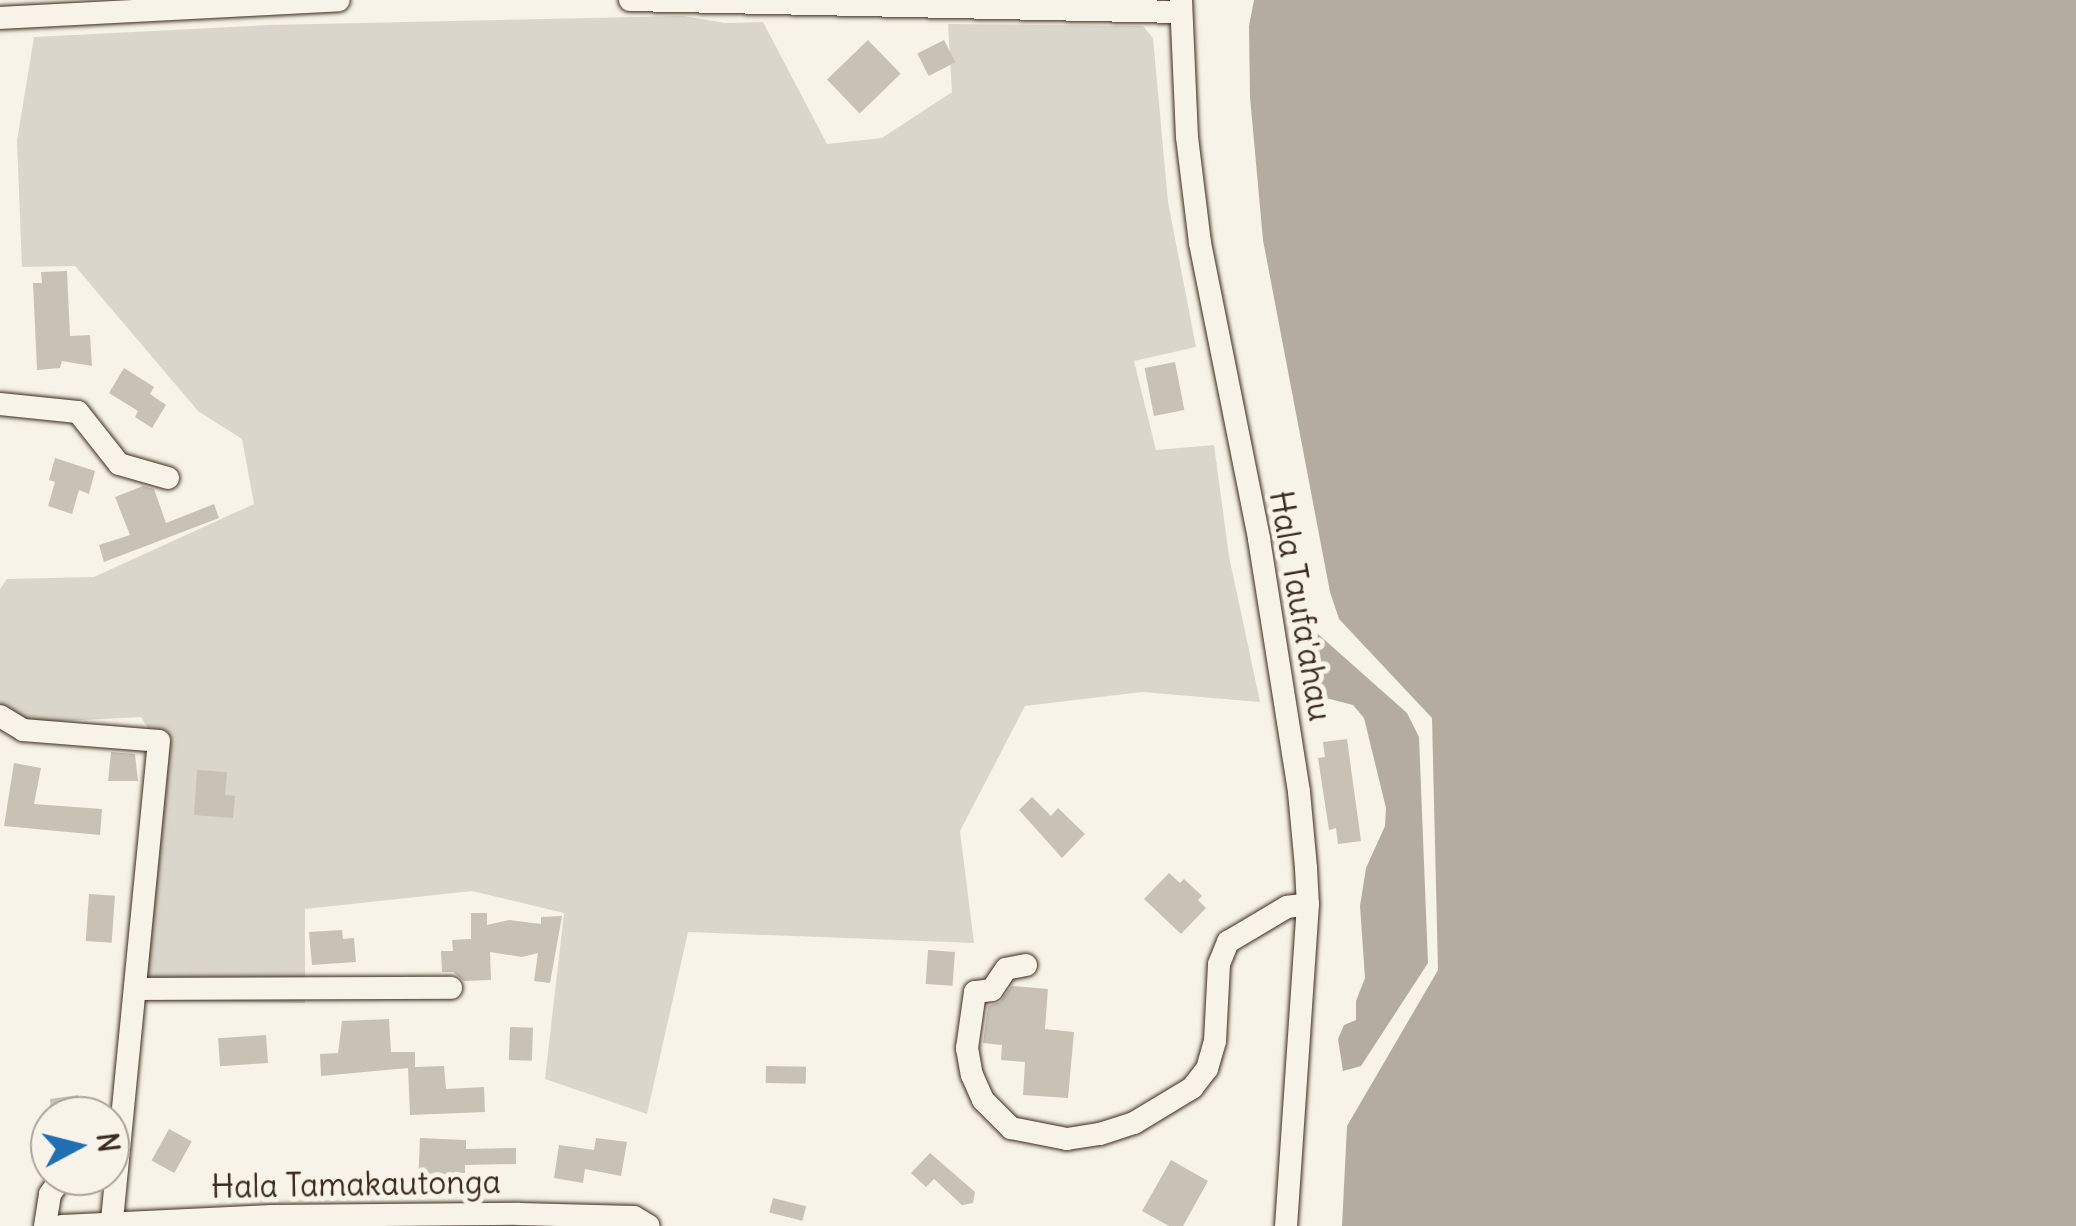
<!DOCTYPE html>
<style>
body{margin:0}
#map{position:relative;width:2076px;height:1226px;overflow:hidden;background:#f7f3e8;font-family:Delius,sans-serif}
div>[style]{position:absolute}
[style*='--x']{left:calc(var(--x)*1px);top:calc(var(--y)*1px);width:calc(var(--w)*1px);rotate:calc(var(--a)*1deg)}
.green>*{inset:0;background:#dbd6cb}
.water>*{inset:0;background:#b4aca0}
.building>*{inset:0;background:#c8c1b6;transform-origin:0 0}
.roads{filter:drop-shadow(0 0 2px #3b2a1e) drop-shadow(0 0 2px #3b2a1e)}
.minor>*{height:22px;margin:-11px;padding:0 11px;transform-origin:11px;border-radius:11px;background:#f7f3e8}
span{translate:-50% -50%;white-space:nowrap;text-align:center;line-height:1.15;-webkit-text-stroke:10px #f7f3e8;paint-order:stroke}
.street-label{font-size:32px;color:#3b2a1e}
.north{position:absolute;left:30px;top:1096px;width:100px;height:100px;box-sizing:border-box;background:#f7f3e8;border:2px solid #aca397;border-radius:50%;rotate:83deg;font-size:28px;font-weight:700;line-height:40px;text-align:center;color:#3b2a1e}
.north::after{content:'';display:block;margin:auto;width:35px;height:45px;background:#1f6fb2;clip-path:polygon(50% 0,100% 100%,50% 72%,0 100%)}
</style>
<div id="map">
<div class="green">
<div style="clip-path:polygon(683px 16px,725px 23px,763px 22px,827px 144px,882px 138px,952px 92px,948px 24px,1143px 26px,1153px 38px,1168px 202px,1196px 347px,1134px 361px,1156px 450px,1214px 445px,1229px 556px,1260px 702px,1142px 692px,1025px 706px,960px 831px,974px 943px,688px 932px,647px 1114px,545px 1079px,564px 913px,472px 891px,305px 909px,305px 1003px,142px 1000px,163px 752px,141px 717px,23px 723px,0 708px,0 589px,7px 579px,94px 577px,254px 504px,242px 439px,198px 411px,75px 266px,22px 267px,17px 141px,34px 37px,269px 25px)"></div>
</div>
<div class="water">
<div style="clip-path:polygon(1254px 0,2076px 0,2076px 1226px,1342px 1226px,1347px 1126px,1438px 970px,1432px 718px,1339px 619px,1330px 592px,1263px 240px,1250px 97px,1249px 26px)"></div>
<div style="clip-path:polygon(1318px 634px,1407px 713px,1419px 737px,1428px 963px,1361px 1066px,1343px 1071px,1338px 1039px,1344px 1025px,1356px 1020px,1356px 1001px,1365px 978px,1360px 906px,1366px 868px,1385px 826px,1386px 808px,1364px 718px,1353px 705px,1322px 697px,1313px 662px)"></div>
</div>
<div class="building">
<div style="left:868px;top:40px;width:47px;height:57px;rotate:46deg"></div>
<div style="left:944px;top:40px;width:25px;height:30px;rotate:63deg"></div>
<div style="clip-path:polygon(67px 271px,70px 336px,90px 335px,92px 366px,62px 361px,60px 368px,37px 370px,33px 283px,42px 283px,41px 272px)"></div>
<div style="left:1175px;top:362px;width:49px;height:31px;rotate:79deg"></div>
<div style="clip-path:polygon(124px 368px,154px 387px,150px 394px,166px 405px,152px 428px,135px 417px,138px 411px,109px 393px)"></div>
<div style="clip-path:polygon(55px 458px,95px 471px,89px 494px,79px 490px,72px 514px,48px 506px,55px 482px,49px 480px)"></div>
<div style="clip-path:polygon(143px 486px,154px 489px,166px 523px,214px 504px,219px 518px,104px 562px,99px 545px,130px 535px,115px 497px)"></div>
<div style="clip-path:polygon(1347px 739px,1361px 841px,1338px 844px,1336px 828px,1329px 830px,1318px 758px,1325px 757px,1323px 742px)"></div>
<div style="clip-path:polygon(111px 752px,135px 754px,138px 781px,108px 781px)"></div>
<div style="clip-path:polygon(14px 763px,41px 768px,34px 804px,102px 809px,100px 835px,4px 826px)"></div>
<div style="clip-path:polygon(197px 770px,227px 772px,225px 795px,235px 796px,233px 818px,194px 815px)"></div>
<div style="clip-path:polygon(1032px 797px,1051px 816px,1058px 808px,1085px 834px,1062px 858px,1019px 810px)"></div>
<div style="clip-path:polygon(1169px 873px,1180px 883px,1184px 879px,1202px 896px,1198px 900px,1206px 908px,1181px 934px,1144px 899px)"></div>
<div style="left:89px;top:894px;width:26px;height:47px;rotate:4deg"></div>
<div style="clip-path:polygon(471px 913px,487px 913px,487px 925px,509px 920px,541px 924px,541px 917px,562px 916px,550px 983px,534px 981px,538px 953px,522px 957px,490px 952px,491px 980px,464px 981px,453px 972px,442px 972px,441px 951px,453px 951px,452px 940px,471px 939px)"></div>
<div style="clip-path:polygon(342px 930px,343px 939px,354px 938px,356px 962px,312px 965px,309px 932px)"></div>
<div style="left:928px;top:950px;width:27px;height:34px;rotate:4deg"></div>
<div style="clip-path:polygon(1012px 986px,1048px 989px,1045px 1029px,1074px 1032px,1068px 1098px,1023px 1095px,1025px 1062px,1001px 1060px,1002px 1045px,983px 1043px,988px 1006px,1000px 1002px)"></div>
<div style="clip-path:polygon(389px 1019px,391px 1052px,415px 1052px,415px 1067px,444px 1066px,446px 1089px,484px 1087px,485px 1112px,410px 1115px,408px 1068px,321px 1076px,320px 1054px,338px 1053px,342px 1021px)"></div>
<div style="left:510px;top:1027px;width:23px;height:33px;rotate:2deg"></div>
<div style="left:266px;top:1035px;width:28px;height:48px;rotate:86deg"></div>
<div style="left:766px;top:1066px;width:40px;height:17px;rotate:1deg"></div>
<div style="clip-path:polygon(78px 1095px,81px 1116px,51px 1116px,50px 1099px)"></div>
<div style="left:169px;top:1129px;width:26px;height:36px;rotate:29deg"></div>
<div style="clip-path:polygon(420px 1138px,466px 1140px,466px 1149px,516px 1148px,516px 1164px,465px 1165px,465px 1173px,453px 1173px,453px 1185px,418px 1184px)"></div>
<div style="clip-path:polygon(596px 1138px,627px 1142px,621px 1176px,585px 1169px,583px 1183px,554px 1178px,559px 1145px,594px 1150px)"></div>
<div style="clip-path:polygon(930px 1153px,975px 1192px,973px 1203px,962px 1205px,934px 1179px,926px 1187px,911px 1173px)"></div>
<div style="clip-path:polygon(1171px 1160px,1208px 1181px,1183px 1226px,1169px 1226px,1142px 1211px)"></div>
<div style="left:773px;top:1198px;width:34px;height:15px;rotate:14deg"></div>
</div>
<div class="roads">
<div class="minor">
<div style="--x:630;--y:0;--w:551;--a:1.25"></div>
<div style="--x:1181;--y:0;--w:137;--a:87.5"></div>
<div style="--x:1187;--y:137;--w:107;--a:83"></div>
<div style="--x:1200;--y:243;--w:302;--a:78.7"></div>
<div style="--x:1259;--y:539;--w:256;--a:81"></div>
<div style="--x:1299;--y:792;--w:76;--a:84.7"></div>
<div style="--x:1306;--y:868;--w:36;--a:87"></div>
<div style="--x:1308;--y:904;--w:323;--a:93.9"></div>
<div style="--x:0;--y:18;--w:339;--a:-3"></div>
<div style="--x:0;--y:404;--w:78;--a:5.9"></div>
<div style="--x:78;--y:412;--w:66;--a:51.7"></div>
<div style="--x:119;--y:464;--w:51;--a:15.9"></div>
<div style="--x:0;--y:716;--w:27;--a:31"></div>
<div style="--x:23;--y:730;--w:136;--a:4.6"></div>
<div style="--x:159;--y:741;--w:484;--a:95.6"></div>
<div style="--x:1026;--y:965;--w:20;--a:169"></div>
<div style="--x:1006;--y:969;--w:25;--a:124"></div>
<div style="--x:992;--y:990;--w:17;--a:173"></div>
<div style="--x:975;--y:992;--w:57;--a:98.1"></div>
<div style="--x:967;--y:1048;--w:27;--a:80"></div>
<div style="--x:972;--y:1075;--w:27;--a:66"></div>
<div style="--x:983;--y:1100;--w:40;--a:45"></div>
<div style="--x:1011;--y:1128;--w:57;--a:11.1"></div>
<div style="--x:1067;--y:1139;--w:33;--a:-9"></div>
<div style="--x:1100;--y:1134;--w:36;--a:-18"></div>
<div style="--x:1134;--y:1123;--w:68;--a:-31.1"></div>
<div style="--x:1192;--y:1088;--w:24;--a:-52"></div>
<div style="--x:1207;--y:1069;--w:29;--a:-74"></div>
<div style="--x:1215;--y:1041;--w:77;--a:-87"></div>
<div style="--x:1219;--y:964;--w:24;--a:-68"></div>
<div style="--x:1228;--y:942;--w:69;--a:-30.7"></div>
<div style="--x:1287;--y:907;--w:21;--a:-8"></div>
<div style="--x:135;--y:989;--w:316;--a:-0.2"></div>
<div style="--x:45;--y:1226;--w:32;--a:-81"></div>
<div style="--x:50;--y:1194;--w:22;--a:-54"></div>
<div style="--x:62;--y:1226;--w:210;--a:-2.7"></div>
<div style="--x:272;--y:1216;--w:247;--a:-0.5"></div>
<div style="--x:519;--y:1214;--w:115;--a:1.5"></div>
<div style="--x:634;--y:1217;--w:17;--a:31"></div>
</div>
</div>
<div class="street-label">
<span style="left:1300px;top:606px;rotate:80deg">Hala Taufa'ahau</span>
<span style="left:356px;top:1185px;rotate:-1deg">Hala Tamakautonga</span>
</div>
<div class="north">N</div>
</div>
